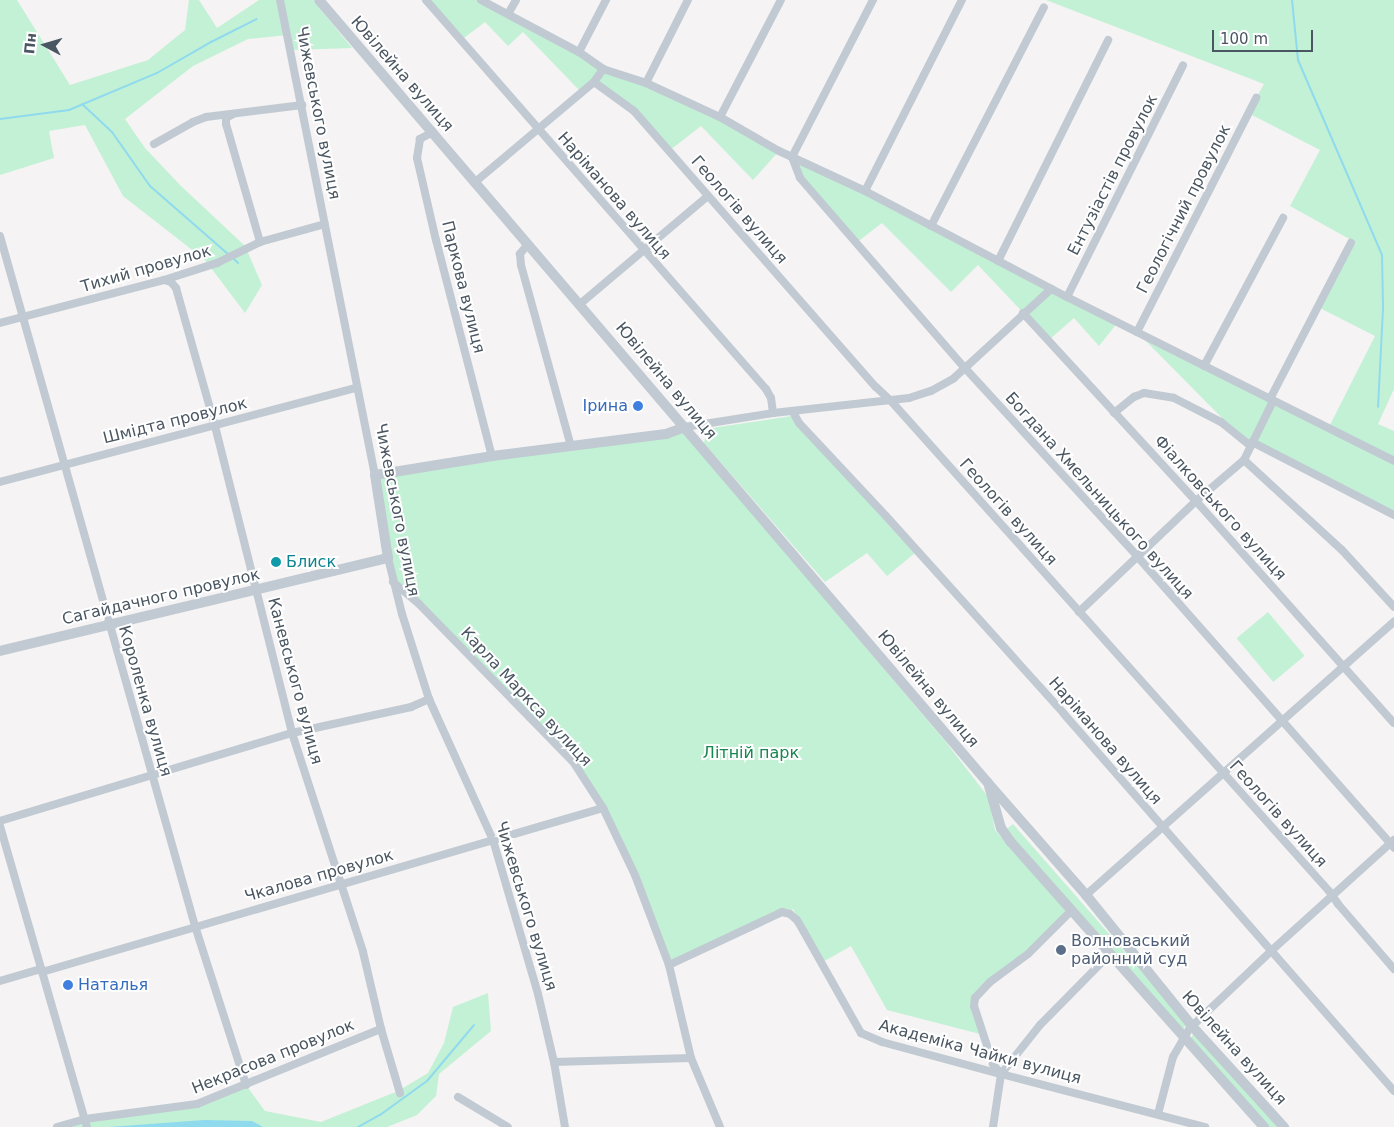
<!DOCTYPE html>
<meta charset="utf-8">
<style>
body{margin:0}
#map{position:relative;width:1394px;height:1127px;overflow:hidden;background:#f5f3f3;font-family:"DejaVu Sans",sans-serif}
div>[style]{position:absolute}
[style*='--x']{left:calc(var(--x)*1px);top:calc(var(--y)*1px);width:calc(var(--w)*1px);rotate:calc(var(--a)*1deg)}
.green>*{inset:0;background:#c3f1d5;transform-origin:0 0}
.water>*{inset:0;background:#90daee}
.stream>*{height:2px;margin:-1px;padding:0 1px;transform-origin:1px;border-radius:1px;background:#90daee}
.minor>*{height:8px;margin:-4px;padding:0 4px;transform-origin:4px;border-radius:4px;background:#c1cad2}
.tertiary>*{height:10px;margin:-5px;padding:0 5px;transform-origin:5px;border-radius:5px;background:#c1cad2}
.dots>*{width:14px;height:14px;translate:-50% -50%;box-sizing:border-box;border:2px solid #fff;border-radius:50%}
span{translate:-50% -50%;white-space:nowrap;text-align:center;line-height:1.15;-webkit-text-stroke:4px #fff;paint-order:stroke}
.street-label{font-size:16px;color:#4a5661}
.shop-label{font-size:16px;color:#366cbe}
.right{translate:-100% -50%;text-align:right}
.left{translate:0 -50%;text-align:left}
.culture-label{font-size:16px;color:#0d838f}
.park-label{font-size:16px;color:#17864f}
.service-label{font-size:16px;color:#4e5e75}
.north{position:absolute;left:20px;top:20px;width:50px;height:50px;-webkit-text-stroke:4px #fff;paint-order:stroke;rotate:276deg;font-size:14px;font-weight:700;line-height:20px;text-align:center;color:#4a5661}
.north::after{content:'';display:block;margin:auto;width:18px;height:22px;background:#4a5661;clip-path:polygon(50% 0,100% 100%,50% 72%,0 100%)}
.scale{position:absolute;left:1212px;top:30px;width:101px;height:22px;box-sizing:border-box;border:2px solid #4a5661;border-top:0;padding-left:6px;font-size:15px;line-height:18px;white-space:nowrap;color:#4a5661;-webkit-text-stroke:4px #fff;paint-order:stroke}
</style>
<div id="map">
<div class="green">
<div style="clip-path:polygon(0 0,17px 0,70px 85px,148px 60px,185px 30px,189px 0,199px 0,217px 28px,259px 0,313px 0,352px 48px,291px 50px,287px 35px,248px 39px,193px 66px,125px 119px,145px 148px,180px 185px,245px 246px,262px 285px,245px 313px,205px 260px,123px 196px,85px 125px,49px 131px,54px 158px,0 175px)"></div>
<div style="clip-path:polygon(424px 0,481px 0,603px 69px,646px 83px,779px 151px,753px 180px,701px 126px,669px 151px,634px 111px,595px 82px,581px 92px,523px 32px,508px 46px,485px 22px,460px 41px)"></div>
<div style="clip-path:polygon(1046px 0,1394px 0,1394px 389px,1378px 424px,1394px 431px,1394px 515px,1252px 442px,1226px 422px,1137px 332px,1328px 429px,1375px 336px,1318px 307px,1353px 241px,1290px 206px,1320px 150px,1248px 113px,1264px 84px)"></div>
<div style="clip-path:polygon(792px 157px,1118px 322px,1099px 346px,1074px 318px,1049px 340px,978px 265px,951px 292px,882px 223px,856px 243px,800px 178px)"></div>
<div style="clip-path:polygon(792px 416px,915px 553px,887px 576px,867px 553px,825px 582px,704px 443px,706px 435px,712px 428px)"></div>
<div style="clip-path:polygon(680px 428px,945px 741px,989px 798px,995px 830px,1066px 910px,1028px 954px,975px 998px,984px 1035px,887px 1010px,851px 946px,821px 963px,793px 909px,669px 965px,603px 808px,574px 764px,393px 582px,375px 475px)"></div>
<div style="left:1268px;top:612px;width:57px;height:41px;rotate:50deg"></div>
<div style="clip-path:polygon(1013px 824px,1187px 1023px,1181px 1033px,1003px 832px)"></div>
<div style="clip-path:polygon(488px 993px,491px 1031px,439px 1074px,436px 1096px,417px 1115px,387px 1127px,66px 1127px,85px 1119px,197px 1104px,246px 1085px,265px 1111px,321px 1122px,398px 1091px,428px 1073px,444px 1043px,453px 1007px)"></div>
<div style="clip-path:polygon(1195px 1031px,1279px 1127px,1266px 1127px,1189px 1041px)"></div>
</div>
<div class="water">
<div style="clip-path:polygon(204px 1120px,252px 1121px,263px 1127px,109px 1127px)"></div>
</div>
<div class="stream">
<div style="--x:1292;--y:0;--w:60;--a:84.3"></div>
<div style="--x:1298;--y:60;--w:212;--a:66.7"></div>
<div style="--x:1382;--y:255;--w:54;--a:88.9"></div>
<div style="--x:1383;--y:309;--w:98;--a:92.9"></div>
<div style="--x:82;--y:104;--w:41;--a:43"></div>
<div style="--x:112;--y:132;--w:66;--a:54.9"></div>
<div style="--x:150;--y:186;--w:105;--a:41.1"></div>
<div style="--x:0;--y:119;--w:70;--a:-7.4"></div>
<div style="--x:69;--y:110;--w:95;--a:-22.8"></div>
<div style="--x:157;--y:73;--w:62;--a:-29.9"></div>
<div style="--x:211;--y:42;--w:51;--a:-26.6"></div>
<div style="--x:233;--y:258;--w:7;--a:45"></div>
<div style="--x:358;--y:1127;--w:25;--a:-29"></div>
<div style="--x:380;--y:1115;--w:58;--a:-35.9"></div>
<div style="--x:427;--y:1081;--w:73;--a:-50"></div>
</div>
<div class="minor">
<div style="--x:280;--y:0;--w:484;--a:78.7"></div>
<div style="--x:426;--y:0;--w:517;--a:48.85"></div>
<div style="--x:766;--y:389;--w:10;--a:61"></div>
<div style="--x:771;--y:398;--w:15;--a:82"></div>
<div style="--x:481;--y:0;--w:111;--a:28"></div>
<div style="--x:579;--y:52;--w:29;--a:35"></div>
<div style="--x:603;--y:69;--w:45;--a:18"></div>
<div style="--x:646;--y:83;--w:81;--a:24.7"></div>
<div style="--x:720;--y:117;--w:68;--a:30"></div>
<div style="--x:779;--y:151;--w:95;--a:24.9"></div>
<div style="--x:865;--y:191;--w:228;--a:27.7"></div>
<div style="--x:1067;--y:297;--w:366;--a:26.6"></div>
<div style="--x:873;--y:0;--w:177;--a:117.3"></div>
<div style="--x:792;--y:157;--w:22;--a:69"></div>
<div style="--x:800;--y:178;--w:250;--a:49.1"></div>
<div style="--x:964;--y:367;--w:256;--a:47.5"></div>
<div style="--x:1137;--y:556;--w:389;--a:48.6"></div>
<div style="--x:508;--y:14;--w:16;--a:-60"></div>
<div style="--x:579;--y:52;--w:59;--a:-62.6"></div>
<div style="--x:594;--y:82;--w:49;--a:35.9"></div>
<div style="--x:634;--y:111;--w:367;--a:48.8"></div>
<div style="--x:876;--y:387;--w:21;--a:43"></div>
<div style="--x:891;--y:401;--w:657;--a:48.21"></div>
<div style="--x:1329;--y:891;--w:16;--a:55"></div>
<div style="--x:1338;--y:904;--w:86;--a:49.3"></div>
<div style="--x:646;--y:83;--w:93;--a:-63.2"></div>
<div style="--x:233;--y:114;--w:8;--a:150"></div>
<div style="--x:226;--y:118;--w:6;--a:90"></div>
<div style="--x:226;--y:124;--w:123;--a:73.9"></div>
<div style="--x:720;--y:117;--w:132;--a:-62.5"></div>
<div style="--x:433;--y:132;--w:15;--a:152"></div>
<div style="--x:420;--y:139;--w:19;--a:99"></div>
<div style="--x:417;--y:158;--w:84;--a:77"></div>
<div style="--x:436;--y:240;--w:223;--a:75.5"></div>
<div style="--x:154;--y:144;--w:45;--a:-29.4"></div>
<div style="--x:193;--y:122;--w:14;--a:-21"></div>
<div style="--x:206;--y:117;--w:97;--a:-7.1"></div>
<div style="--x:474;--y:183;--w:157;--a:-40.1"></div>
<div style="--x:594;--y:82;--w:16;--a:-55"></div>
<div style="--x:865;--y:191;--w:214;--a:-63.1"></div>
<div style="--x:931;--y:226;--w:246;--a:-62.7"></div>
<div style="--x:0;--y:236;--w:717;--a:74.22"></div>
<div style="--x:195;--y:926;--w:167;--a:72.2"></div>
<div style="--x:528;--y:244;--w:13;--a:129"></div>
<div style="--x:520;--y:254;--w:11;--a:85"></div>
<div style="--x:521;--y:265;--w:188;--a:74.6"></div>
<div style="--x:998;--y:261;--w:247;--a:-63.5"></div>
<div style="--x:164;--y:280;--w:7;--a:16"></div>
<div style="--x:171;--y:282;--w:8;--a:50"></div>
<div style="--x:176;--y:288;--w:143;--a:74.2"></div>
<div style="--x:215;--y:426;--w:317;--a:75.9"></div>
<div style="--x:292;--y:733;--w:230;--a:72"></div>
<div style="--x:363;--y:952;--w:79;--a:76.8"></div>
<div style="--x:381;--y:1029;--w:67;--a:73.5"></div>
<div style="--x:1067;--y:297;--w:259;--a:-63.4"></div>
<div style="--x:580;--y:304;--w:167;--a:-40.2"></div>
<div style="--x:1023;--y:313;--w:255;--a:47.4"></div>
<div style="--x:1196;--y:501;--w:297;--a:48.3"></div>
<div style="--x:0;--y:323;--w:170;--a:-14.7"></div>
<div style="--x:164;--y:280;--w:56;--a:-17.8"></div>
<div style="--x:217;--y:263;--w:48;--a:-26"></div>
<div style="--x:260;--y:242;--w:67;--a:-15.5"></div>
<div style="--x:1137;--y:332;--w:263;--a:-63"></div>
<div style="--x:1204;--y:366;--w:168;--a:-61.9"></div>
<div style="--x:1270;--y:399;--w:176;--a:-62.6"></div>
<div style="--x:793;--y:412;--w:13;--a:61"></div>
<div style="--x:799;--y:423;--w:127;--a:46.9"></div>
<div style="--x:886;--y:516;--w:266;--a:48"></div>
<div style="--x:1064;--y:714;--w:501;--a:48.8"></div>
<div style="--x:1114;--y:413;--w:26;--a:-39"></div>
<div style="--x:1134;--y:397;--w:11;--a:-22"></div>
<div style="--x:1144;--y:393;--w:30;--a:9"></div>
<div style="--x:1174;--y:398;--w:53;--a:27.1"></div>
<div style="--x:1221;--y:422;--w:38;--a:39"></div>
<div style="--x:685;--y:427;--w:89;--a:-9"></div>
<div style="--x:773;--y:413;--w:137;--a:-6.3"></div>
<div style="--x:909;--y:398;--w:23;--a:-18"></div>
<div style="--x:931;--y:391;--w:26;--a:-29"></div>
<div style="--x:954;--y:378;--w:132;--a:-42.5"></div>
<div style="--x:1252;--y:442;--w:160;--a:27.2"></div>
<div style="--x:1244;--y:460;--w:133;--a:42.6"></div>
<div style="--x:1342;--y:550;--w:77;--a:47.6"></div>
<div style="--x:0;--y:482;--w:369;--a:-14.8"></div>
<div style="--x:388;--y:558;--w:58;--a:76"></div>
<div style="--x:402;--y:614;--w:89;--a:72.4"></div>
<div style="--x:429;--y:699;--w:155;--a:65.6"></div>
<div style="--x:493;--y:840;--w:160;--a:73.7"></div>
<div style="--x:538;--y:994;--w:70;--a:76.8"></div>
<div style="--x:554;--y:1062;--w:66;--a:80.4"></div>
<div style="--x:393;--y:582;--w:34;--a:40"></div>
<div style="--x:419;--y:604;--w:222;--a:45.7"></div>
<div style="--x:574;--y:763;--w:54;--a:57.2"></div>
<div style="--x:603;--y:808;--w:74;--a:64.5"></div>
<div style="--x:635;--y:875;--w:96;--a:69.3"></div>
<div style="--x:669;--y:965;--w:96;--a:76.7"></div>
<div style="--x:691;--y:1058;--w:75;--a:67.2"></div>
<div style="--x:1079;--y:612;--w:161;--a:-43.5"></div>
<div style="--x:1196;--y:501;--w:63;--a:-40.5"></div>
<div style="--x:1244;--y:460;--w:66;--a:-63.8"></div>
<div style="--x:0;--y:821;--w:305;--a:-16.8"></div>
<div style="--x:292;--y:733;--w:122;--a:-12.3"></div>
<div style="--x:411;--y:707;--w:20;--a:-24"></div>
<div style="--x:0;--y:826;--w:313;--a:73.9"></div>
<div style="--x:1086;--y:895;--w:412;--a:-41.6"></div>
<div style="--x:669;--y:965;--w:125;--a:-25.1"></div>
<div style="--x:782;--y:912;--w:8;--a:14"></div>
<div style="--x:790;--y:914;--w:9;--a:41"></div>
<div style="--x:797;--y:920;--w:14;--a:60"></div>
<div style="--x:804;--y:932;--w:116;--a:60.6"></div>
<div style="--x:861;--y:1033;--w:23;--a:23"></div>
<div style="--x:882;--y:1042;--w:123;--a:15.1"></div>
<div style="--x:1001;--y:1074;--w:211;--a:14.6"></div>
<div style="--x:42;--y:972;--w:584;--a:-16.3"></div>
<div style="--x:0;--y:981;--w:43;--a:-16.3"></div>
<div style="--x:554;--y:1062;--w:137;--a:-1.7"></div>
<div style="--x:1001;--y:1074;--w:13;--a:-129"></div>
<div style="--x:993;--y:1064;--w:61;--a:-108.1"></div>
<div style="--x:974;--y:1006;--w:8;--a:-83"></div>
<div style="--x:975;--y:998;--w:22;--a:-47"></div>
<div style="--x:990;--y:982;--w:47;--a:-36.4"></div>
<div style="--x:1028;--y:954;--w:62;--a:-45"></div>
<div style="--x:458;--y:1097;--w:58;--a:31"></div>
<div style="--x:1158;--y:1114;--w:59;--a:-75.3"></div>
<div style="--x:1173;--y:1057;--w:34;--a:-60"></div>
<div style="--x:1190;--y:1028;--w:112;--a:-43.5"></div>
<div style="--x:1271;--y:951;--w:166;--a:-42.1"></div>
<div style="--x:57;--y:1127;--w:29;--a:-16"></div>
<div style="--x:85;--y:1119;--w:113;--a:-7.6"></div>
<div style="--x:197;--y:1104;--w:199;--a:-22.2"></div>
<div style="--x:993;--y:1127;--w:54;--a:-81.4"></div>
<div style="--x:1001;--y:1074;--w:63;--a:-51.5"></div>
<div style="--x:1040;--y:1025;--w:100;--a:-45.4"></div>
</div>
<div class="tertiary">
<div style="--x:319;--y:0;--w:1030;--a:49.49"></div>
<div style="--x:988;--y:783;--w:149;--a:48.8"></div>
<div style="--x:1086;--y:895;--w:169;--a:51"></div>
<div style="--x:1192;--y:1026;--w:137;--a:47.7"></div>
<div style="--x:0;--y:651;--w:399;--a:-13.5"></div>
<div style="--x:388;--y:558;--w:84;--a:-98.9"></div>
<div style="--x:375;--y:475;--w:119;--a:-9.2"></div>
<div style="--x:492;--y:456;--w:175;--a:-7.2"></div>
<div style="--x:666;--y:434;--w:20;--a:-20"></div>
<div style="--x:989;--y:786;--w:44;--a:74.1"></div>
<div style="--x:1001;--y:828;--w:16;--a:55"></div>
<div style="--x:1010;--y:841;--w:383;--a:48.4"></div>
</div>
<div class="dots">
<div style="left:638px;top:406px;background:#3f7fe0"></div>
<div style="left:276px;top:562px;background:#0f9aa8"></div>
<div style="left:1061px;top:950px;background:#5c6f8a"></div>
<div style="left:68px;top:985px;background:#3f7fe0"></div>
</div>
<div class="street-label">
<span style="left:402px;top:74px;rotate:49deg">Ювілейна вулиця</span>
<span style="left:318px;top:113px;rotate:79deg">Чижевського вулиця</span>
<span style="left:1113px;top:175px;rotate:-63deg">Ентузіастів провулок</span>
<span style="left:614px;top:196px;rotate:49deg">Наріманова вулиця</span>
<span style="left:1184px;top:209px;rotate:-63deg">Геологічний провулок</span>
<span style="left:739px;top:210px;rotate:49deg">Геологів вулиця</span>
<span style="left:146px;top:269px;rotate:-16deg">Тихий провулок</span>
<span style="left:463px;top:287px;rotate:76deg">Паркова вулиця</span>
<span style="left:666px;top:381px;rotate:50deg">Ювілейна вулиця</span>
<span style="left:175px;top:421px;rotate:-14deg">Шмідта провулок</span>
<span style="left:1099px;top:496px;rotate:48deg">Богдана Хмельницького вулиця</span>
<span style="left:1220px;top:508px;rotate:48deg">Фіалковського вулиця</span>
<span style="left:397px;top:510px;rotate:79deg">Чижевського вулиця</span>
<span style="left:1008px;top:512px;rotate:48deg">Геологів вулиця</span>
<span style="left:161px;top:597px;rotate:-13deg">Сагайдачного провулок</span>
<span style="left:295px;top:681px;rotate:75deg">Каневського вулиця</span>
<span style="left:928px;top:689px;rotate:50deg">Ювілейна вулиця</span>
<span style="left:526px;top:697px;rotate:47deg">Карла Маркса вулиця</span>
<span style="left:145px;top:701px;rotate:74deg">Короленка вулиця</span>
<span style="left:1105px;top:741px;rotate:49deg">Наріманова вулиця</span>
<span style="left:1278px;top:814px;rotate:48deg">Геологів вулиця</span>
<span style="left:319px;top:876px;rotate:-16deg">Чкалова провулок</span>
<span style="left:526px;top:906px;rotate:73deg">Чижевського вулиця</span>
<span style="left:1234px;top:1048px;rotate:48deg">Ювілейна вулиця</span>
<span style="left:980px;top:1052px;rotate:15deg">Академіка Чайки вулиця</span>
<span style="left:273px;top:1057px;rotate:-22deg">Некрасова провулок</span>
</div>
<div class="shop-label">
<span class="right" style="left:628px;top:406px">Ірина</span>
<span class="left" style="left:78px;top:985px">Наталья</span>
</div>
<div class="culture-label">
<span class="left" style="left:286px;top:562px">Блиск</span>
</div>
<div class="park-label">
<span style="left:751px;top:753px">Літній парк</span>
</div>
<div class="service-label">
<span class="left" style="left:1071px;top:950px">Волноваський<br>районний суд</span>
</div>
<div class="north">Пн</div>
<div class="scale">100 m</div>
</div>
